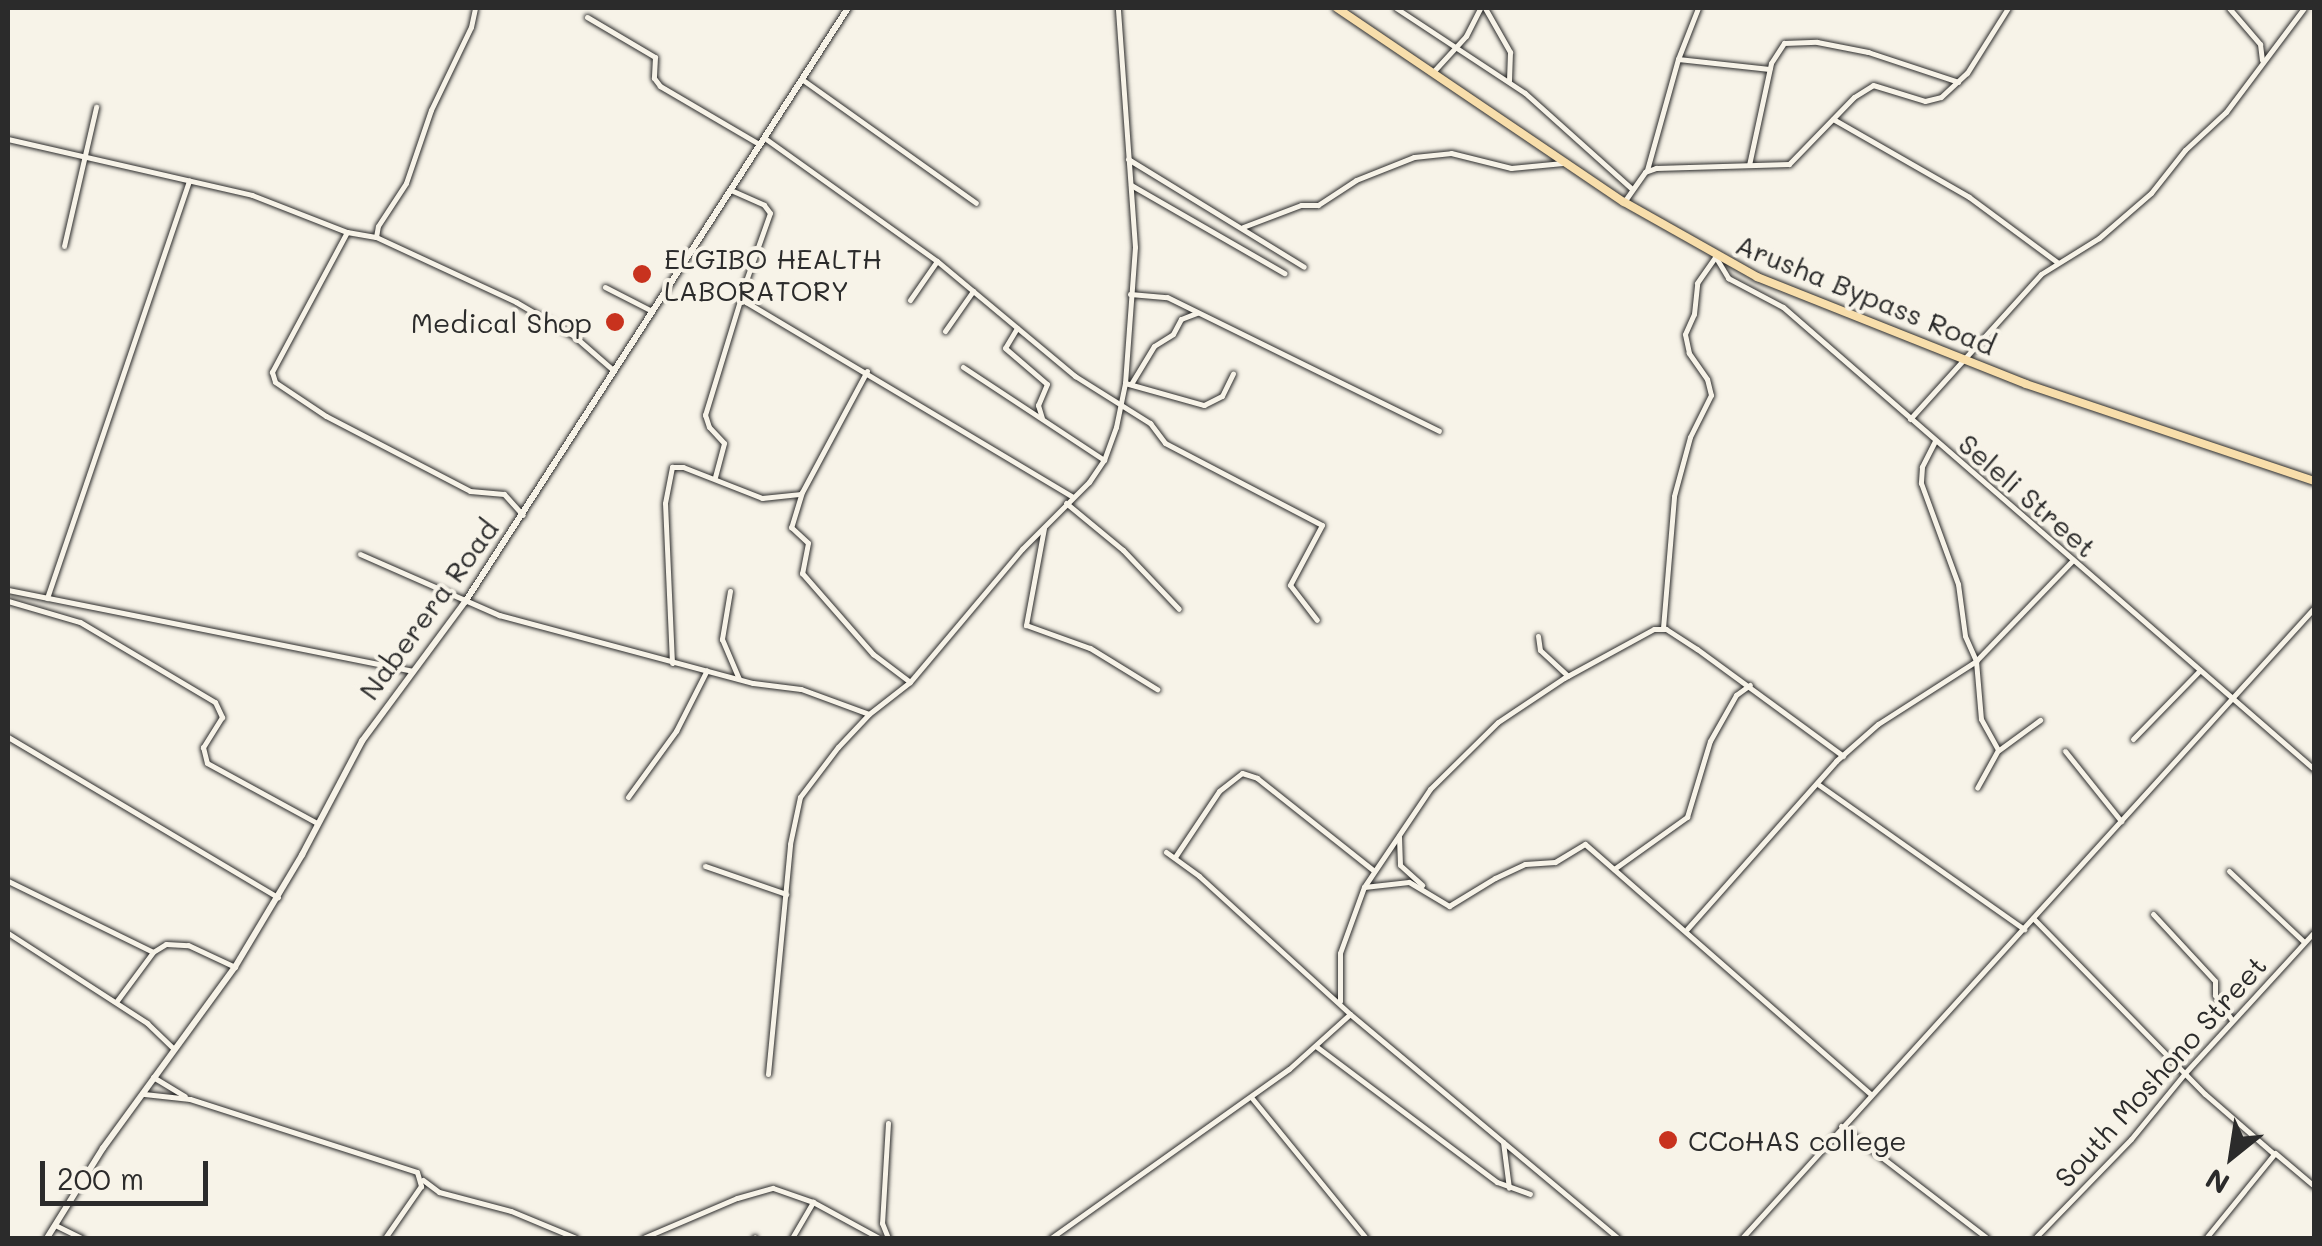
<!DOCTYPE html>
<style>
body{margin:0}
#map{position:relative;width:2322px;height:1246px;overflow:hidden;background:#f7f3e8;font-family:Mali,sans-serif}
div>[style]{position:absolute}
[style*='--x']{left:calc(var(--x)*1px);top:calc(var(--y)*1px);width:calc(var(--w)*1px);rotate:calc(var(--a)*1deg)}
.roads{filter:drop-shadow(0 0 2px #2b2b2b) drop-shadow(0 0 2px #2b2b2b)}
.street>*{height:5px;margin:-2.5px;padding:0 2.5px;transform-origin:2.5px;border-radius:2.5px;background:#f7f3e8}
.secondary>*{height:6px;margin:-3px;padding:0 3px;transform-origin:3px;border-radius:3px;background:#f7f3e8}
.primary>*{height:8px;margin:-4px;padding:0 4px;transform-origin:4px;border-radius:4px;background:#f8deab}
.dots>*{width:28px;height:28px;translate:-50% -50%;box-sizing:border-box;border:5px solid #f7f3e8;border-radius:50%}
span{translate:-50% -50%;white-space:nowrap;text-align:center;line-height:1.15;-webkit-text-stroke:8px #f7f3e8;paint-order:stroke}
.poi-label{font-size:28px;color:#2b2b2b}
.left{translate:0 -50%;text-align:left}
.right{translate:-100% -50%;text-align:right}
.street-label{font-size:28px;color:#2b2b2b}
.frame{position:absolute;inset:0;border:10px solid #2b2b2b;pointer-events:none}
.north{position:absolute;left:2182px;top:1106px;width:100px;height:100px;-webkit-text-stroke:8px #f7f3e8;paint-order:stroke;rotate:210deg;font-size:28px;font-weight:700;line-height:40px;text-align:center;color:#2b2b2b}
.north::after{content:'';display:block;margin:auto;width:35px;height:45px;background:#2b2b2b;clip-path:polygon(50% 0,100% 100%,50% 72%,0 100%)}
.scale{position:absolute;left:40px;top:1161px;width:168px;height:45px;box-sizing:border-box;border:5px solid #2b2b2b;border-top:0;padding-left:12px;font-size:30px;line-height:35px;white-space:nowrap;color:#2b2b2b;-webkit-text-stroke:8px #f7f3e8;paint-order:stroke}
</style>
<div id="map">
<div class="roads">
<div class="street">
<div style="--x:1396;--y:8;--w:154;--a:33.4"></div>
<div style="--x:1525;--y:93;--w:144;--a:41.9"></div>
<div style="--x:1485;--y:8;--w:51;--a:60.4"></div>
<div style="--x:1510;--y:52;--w:29;--a:92"></div>
<div style="--x:2229;--y:8;--w:48;--a:49.3"></div>
<div style="--x:2260;--y:44;--w:16;--a:83"></div>
<div style="--x:587;--y:17;--w:79;--a:30.5"></div>
<div style="--x:655;--y:57;--w:21;--a:93"></div>
<div style="--x:654;--y:78;--w:10;--a:53"></div>
<div style="--x:660;--y:86;--w:115;--a:30.4"></div>
<div style="--x:1678;--y:59;--w:92;--a:6.3"></div>
<div style="--x:1433;--y:72;--w:49;--a:-47.5"></div>
<div style="--x:1466;--y:36;--w:31;--a:-63"></div>
<div style="--x:803;--y:80;--w:212;--a:35.4"></div>
<div style="--x:1833;--y:119;--w:157;--a:29.8"></div>
<div style="--x:1969;--y:197;--w:109;--a:36.5"></div>
<div style="--x:8;--y:139;--w:250;--a:12.9"></div>
<div style="--x:252;--y:195;--w:102;--a:21.3"></div>
<div style="--x:347;--y:232;--w:29;--a:10"></div>
<div style="--x:376;--y:237;--w:154;--a:24.9"></div>
<div style="--x:516;--y:302;--w:67;--a:30.4"></div>
<div style="--x:574;--y:336;--w:52;--a:41.1"></div>
<div style="--x:766;--y:139;--w:210;--a:35.5"></div>
<div style="--x:937;--y:261;--w:180;--a:39.8"></div>
<div style="--x:1075;--y:376;--w:89;--a:32.1"></div>
<div style="--x:1150;--y:423;--w:25;--a:53"></div>
<div style="--x:1165;--y:443;--w:177;--a:27.6"></div>
<div style="--x:1322;--y:525;--w:68;--a:118.1"></div>
<div style="--x:1290;--y:585;--w:44;--a:52.4"></div>
<div style="--x:1128;--y:159;--w:206;--a:31.5"></div>
<div style="--x:1749;--y:165;--w:104;--a:-77.8"></div>
<div style="--x:1771;--y:63;--w:24;--a:-57"></div>
<div style="--x:1784;--y:43;--w:33;--a:-2"></div>
<div style="--x:1817;--y:42;--w:52;--a:11.1"></div>
<div style="--x:1868;--y:52;--w:95;--a:18.4"></div>
<div style="--x:1647;--y:170;--w:115;--a:-74.4"></div>
<div style="--x:1678;--y:59;--w:55;--a:-68.6"></div>
<div style="--x:1131;--y:185;--w:177;--a:29.9"></div>
<div style="--x:733;--y:191;--w:34;--a:24"></div>
<div style="--x:764;--y:205;--w:10;--a:53"></div>
<div style="--x:770;--y:213;--w:84;--a:109.5"></div>
<div style="--x:742;--y:292;--w:11;--a:68"></div>
<div style="--x:746;--y:302;--w:379;--a:30.8"></div>
<div style="--x:1624;--y:202;--w:37;--a:-55"></div>
<div style="--x:1645;--y:172;--w:12;--a:-20"></div>
<div style="--x:1656;--y:168;--w:133;--a:-1.7"></div>
<div style="--x:1789;--y:164;--w:93;--a:-45.9"></div>
<div style="--x:1854;--y:97;--w:22;--a:-32"></div>
<div style="--x:1873;--y:85;--w:54;--a:17.1"></div>
<div style="--x:1925;--y:101;--w:16;--a:-14"></div>
<div style="--x:1941;--y:97;--w:35;--a:-43"></div>
<div style="--x:1967;--y:73;--w:77;--a:-57.8"></div>
<div style="--x:1243;--y:227;--w:62;--a:-20.8"></div>
<div style="--x:1301;--y:205;--w:17;--a:0"></div>
<div style="--x:1318;--y:205;--w:45;--a:-33.3"></div>
<div style="--x:1356;--y:180;--w:62;--a:-21.6"></div>
<div style="--x:1414;--y:157;--w:37;--a:-6"></div>
<div style="--x:1451;--y:153;--w:62;--a:14"></div>
<div style="--x:1511;--y:168;--w:52;--a:-5.5"></div>
<div style="--x:347;--y:232;--w:159;--a:118.2"></div>
<div style="--x:272;--y:372;--w:10;--a:73"></div>
<div style="--x:275;--y:382;--w:61;--a:33.7"></div>
<div style="--x:326;--y:416;--w:162;--a:27.5"></div>
<div style="--x:470;--y:491;--w:34;--a:5"></div>
<div style="--x:504;--y:494;--w:28;--a:48"></div>
<div style="--x:376;--y:237;--w:11;--a:-80"></div>
<div style="--x:378;--y:226;--w:51;--a:-56.9"></div>
<div style="--x:406;--y:183;--w:77;--a:-71.1"></div>
<div style="--x:431;--y:110;--w:92;--a:-64.3"></div>
<div style="--x:471;--y:27;--w:19;--a:-78"></div>
<div style="--x:64;--y:246;--w:143;--a:-77"></div>
<div style="--x:1715;--y:256;--w:26;--a:59"></div>
<div style="--x:1728;--y:278;--w:62;--a:27.8"></div>
<div style="--x:1783;--y:307;--w:704;--a:41.03"></div>
<div style="--x:605;--y:287;--w:53;--a:27.1"></div>
<div style="--x:1130;--y:294;--w:37;--a:5"></div>
<div style="--x:1167;--y:297;--w:303;--a:26.2"></div>
<div style="--x:910;--y:300;--w:47;--a:-55.3"></div>
<div style="--x:1017;--y:328;--w:23;--a:121"></div>
<div style="--x:1005;--y:348;--w:55;--a:40.6"></div>
<div style="--x:1047;--y:384;--w:23;--a:113"></div>
<div style="--x:1038;--y:405;--w:14;--a:73"></div>
<div style="--x:945;--y:331;--w:49;--a:-55"></div>
<div style="--x:963;--y:367;--w:169;--a:33.4"></div>
<div style="--x:867;--y:371;--w:137;--a:118.2"></div>
<div style="--x:802;--y:492;--w:37;--a:107"></div>
<div style="--x:791;--y:527;--w:23;--a:43"></div>
<div style="--x:808;--y:543;--w:31;--a:101"></div>
<div style="--x:802;--y:573;--w:108;--a:48.8"></div>
<div style="--x:873;--y:654;--w:46;--a:37.1"></div>
<div style="--x:1125;--y:383;--w:82;--a:15.6"></div>
<div style="--x:1204;--y:405;--w:20;--a:-27"></div>
<div style="--x:1222;--y:396;--w:25;--a:-64"></div>
<div style="--x:1131;--y:384;--w:44;--a:-58.8"></div>
<div style="--x:1154;--y:346;--w:22;--a:-32"></div>
<div style="--x:1173;--y:334;--w:17;--a:-62"></div>
<div style="--x:1181;--y:319;--w:17;--a:-21"></div>
<div style="--x:1910;--y:419;--w:195;--a:-47.9"></div>
<div style="--x:2041;--y:274;--w:68;--a:-31.8"></div>
<div style="--x:2099;--y:238;--w:69;--a:-40.9"></div>
<div style="--x:2151;--y:193;--w:55;--a:-51.7"></div>
<div style="--x:2185;--y:150;--w:56;--a:-42.8"></div>
<div style="--x:2226;--y:112;--w:130;--a:-53.1"></div>
<div style="--x:1935;--y:441;--w:29;--a:117"></div>
<div style="--x:1922;--y:467;--w:16;--a:94"></div>
<div style="--x:1921;--y:483;--w:108;--a:69.9"></div>
<div style="--x:1958;--y:584;--w:52;--a:82.3"></div>
<div style="--x:1965;--y:636;--w:27;--a:66"></div>
<div style="--x:1976;--y:661;--w:58;--a:85.1"></div>
<div style="--x:1981;--y:719;--w:35;--a:61"></div>
<div style="--x:1998;--y:750;--w:43;--a:118.9"></div>
<div style="--x:715;--y:477;--w:35;--a:-75"></div>
<div style="--x:724;--y:443;--w:22;--a:-133"></div>
<div style="--x:709;--y:427;--w:13;--a:-108"></div>
<div style="--x:705;--y:415;--w:123;--a:-73"></div>
<div style="--x:1066;--y:503;--w:74;--a:39.5"></div>
<div style="--x:1123;--y:550;--w:81;--a:46.5"></div>
<div style="--x:1044;--y:528;--w:99;--a:100.5"></div>
<div style="--x:1026;--y:625;--w:68;--a:19.8"></div>
<div style="--x:1090;--y:648;--w:79;--a:31.5"></div>
<div style="--x:360;--y:554;--w:152;--a:23.7"></div>
<div style="--x:499;--y:615;--w:263;--a:15"></div>
<div style="--x:753;--y:683;--w:48;--a:7.1"></div>
<div style="--x:801;--y:689;--w:72;--a:20.2"></div>
<div style="--x:8;--y:590;--w:412;--a:11.3"></div>
<div style="--x:730;--y:591;--w:49;--a:99.5"></div>
<div style="--x:722;--y:639;--w:43;--a:67"></div>
<div style="--x:47;--y:598;--w:441;--a:-71.2"></div>
<div style="--x:8;--y:601;--w:75;--a:16.3"></div>
<div style="--x:80;--y:622;--w:157;--a:30.7"></div>
<div style="--x:215;--y:702;--w:17;--a:65"></div>
<div style="--x:222;--y:717;--w:36;--a:122"></div>
<div style="--x:203;--y:747;--w:16;--a:76"></div>
<div style="--x:207;--y:763;--w:125;--a:28.6"></div>
<div style="--x:1663;--y:628;--w:132;--a:-85.2"></div>
<div style="--x:1674;--y:496;--w:61;--a:-74.8"></div>
<div style="--x:1690;--y:437;--w:47;--a:-63.4"></div>
<div style="--x:1711;--y:395;--w:16;--a:-104"></div>
<div style="--x:1707;--y:379;--w:32;--a:-125"></div>
<div style="--x:1689;--y:353;--w:19;--a:-102"></div>
<div style="--x:1685;--y:334;--w:22;--a:-66"></div>
<div style="--x:1694;--y:314;--w:31;--a:-84"></div>
<div style="--x:1697;--y:283;--w:32;--a:-55"></div>
<div style="--x:1538;--y:636;--w:14;--a:82"></div>
<div style="--x:1540;--y:650;--w:38;--a:43"></div>
<div style="--x:672;--y:663;--w:160;--a:-92.5"></div>
<div style="--x:665;--y:503;--w:37;--a:-79"></div>
<div style="--x:672;--y:467;--w:11;--a:0"></div>
<div style="--x:683;--y:467;--w:85;--a:21.4"></div>
<div style="--x:762;--y:498;--w:37;--a:-6"></div>
<div style="--x:8;--y:737;--w:314;--a:30.7"></div>
<div style="--x:2133;--y:739;--w:96;--a:-45.8"></div>
<div style="--x:1999;--y:750;--w:51;--a:-36.2"></div>
<div style="--x:2065;--y:751;--w:90;--a:51.3"></div>
<div style="--x:1819;--y:785;--w:251;--a:35.1"></div>
<div style="--x:628;--y:797;--w:82;--a:-54"></div>
<div style="--x:676;--y:731;--w:68;--a:-63.1"></div>
<div style="--x:1399;--y:836;--w:29;--a:88"></div>
<div style="--x:1400;--y:865;--w:30;--a:42"></div>
<div style="--x:1166;--y:852;--w:41;--a:36"></div>
<div style="--x:1199;--y:876;--w:205;--a:42.4"></div>
<div style="--x:1175;--y:857;--w:79;--a:-56.3"></div>
<div style="--x:1219;--y:791;--w:29;--a:-38"></div>
<div style="--x:1242;--y:773;--w:16;--a:18"></div>
<div style="--x:1257;--y:778;--w:148;--a:38.4"></div>
<div style="--x:705;--y:866;--w:86;--a:19.1"></div>
<div style="--x:1614;--y:869;--w:90;--a:-35.5"></div>
<div style="--x:1687;--y:817;--w:79;--a:-73.2"></div>
<div style="--x:1710;--y:741;--w:53;--a:-60.5"></div>
<div style="--x:1736;--y:695;--w:17;--a:-36"></div>
<div style="--x:2229;--y:871;--w:103;--a:43.4"></div>
<div style="--x:8;--y:881;--w:161;--a:26.1"></div>
<div style="--x:1364;--y:887;--w:45;--a:-6.3"></div>
<div style="--x:1409;--y:882;--w:47;--a:31"></div>
<div style="--x:1449;--y:906;--w:54;--a:-31.3"></div>
<div style="--x:1495;--y:878;--w:33;--a:-25"></div>
<div style="--x:1525;--y:864;--w:30;--a:-4"></div>
<div style="--x:1555;--y:862;--w:35;--a:-31"></div>
<div style="--x:1585;--y:844;--w:380;--a:41.2"></div>
<div style="--x:2153;--y:914;--w:91;--a:47.2"></div>
<div style="--x:2215;--y:981;--w:14;--a:90"></div>
<div style="--x:2215;--y:995;--w:30;--a:56"></div>
<div style="--x:2033;--y:918;--w:246;--a:45.7"></div>
<div style="--x:2205;--y:1094;--w:91;--a:41"></div>
<div style="--x:1687;--y:929;--w:225;--a:-48.4"></div>
<div style="--x:1836;--y:761;--w:56;--a:-41.4"></div>
<div style="--x:1878;--y:724;--w:117;--a:-32.7"></div>
<div style="--x:1976;--y:661;--w:140;--a:-46.2"></div>
<div style="--x:8;--y:933;--w:166;--a:32.9"></div>
<div style="--x:147;--y:1023;--w:36;--a:44"></div>
<div style="--x:1340;--y:1001;--w:48;--a:-90"></div>
<div style="--x:1340;--y:953;--w:70;--a:-70"></div>
<div style="--x:1364;--y:887;--w:118;--a:-56"></div>
<div style="--x:1430;--y:789;--w:95;--a:-44.6"></div>
<div style="--x:1498;--y:722;--w:79;--a:-33.7"></div>
<div style="--x:1564;--y:678;--w:102;--a:-28.6"></div>
<div style="--x:1654;--y:629;--w:12;--a:0"></div>
<div style="--x:1666;--y:629;--w:37;--a:33"></div>
<div style="--x:1697;--y:649;--w:181;--a:36.2"></div>
<div style="--x:116;--y:1002;--w:62;--a:-53.5"></div>
<div style="--x:153;--y:952;--w:15;--a:-32"></div>
<div style="--x:166;--y:944;--w:22;--a:3"></div>
<div style="--x:188;--y:945;--w:52;--a:25.1"></div>
<div style="--x:1317;--y:1047;--w:225;--a:36.9"></div>
<div style="--x:1497;--y:1182;--w:35;--a:20"></div>
<div style="--x:768;--y:1074;--w:231;--a:-84.5"></div>
<div style="--x:790;--y:844;--w:48;--a:-78"></div>
<div style="--x:800;--y:797;--w:63;--a:-52.8"></div>
<div style="--x:838;--y:747;--w:45;--a:-46.8"></div>
<div style="--x:869;--y:714;--w:52;--a:-38"></div>
<div style="--x:910;--y:682;--w:174;--a:-49.9"></div>
<div style="--x:1022;--y:549;--w:95;--a:-45"></div>
<div style="--x:1089;--y:482;--w:27;--a:-56"></div>
<div style="--x:1104;--y:460;--w:35;--a:-70"></div>
<div style="--x:1116;--y:427;--w:45;--a:-78.4"></div>
<div style="--x:1125;--y:383;--w:136;--a:-85.8"></div>
<div style="--x:1135;--y:247;--w:240;--a:-94.1"></div>
<div style="--x:153;--y:1077;--w:37;--a:31"></div>
<div style="--x:144;--y:1094;--w:46;--a:6.2"></div>
<div style="--x:190;--y:1099;--w:238;--a:17.8"></div>
<div style="--x:417;--y:1172;--w:15;--a:74"></div>
<div style="--x:421;--y:1186;--w:63;--a:124.7"></div>
<div style="--x:1251;--y:1097;--w:182;--a:50.8"></div>
<div style="--x:888;--y:1123;--w:100;--a:93.4"></div>
<div style="--x:882;--y:1223;--w:16;--a:68"></div>
<div style="--x:1841;--y:1126;--w:184;--a:37.5"></div>
<div style="--x:1503;--y:1142;--w:46;--a:82.6"></div>
<div style="--x:423;--y:1180;--w:20;--a:37"></div>
<div style="--x:439;--y:1192;--w:74;--a:14.8"></div>
<div style="--x:511;--y:1211;--w:70;--a:22.6"></div>
<div style="--x:55;--y:1225;--w:30;--a:26"></div>
<div style="--x:643;--y:1238;--w:102;--a:-23.1"></div>
<div style="--x:737;--y:1198;--w:37;--a:-16"></div>
<div style="--x:773;--y:1188;--w:42;--a:19.3"></div>
<div style="--x:813;--y:1202;--w:75;--a:28.6"></div>
<div style="--x:754;--y:1238;--w:1;--a:-45"></div>
<div style="--x:792;--y:1238;--w:42;--a:-59.7"></div>
<div style="--x:1051;--y:1238;--w:292;--a:-35.4"></div>
<div style="--x:1289;--y:1069;--w:82;--a:-42"></div>
<div style="--x:1350;--y:1014;--w:349;--a:39.9"></div>
<div style="--x:1742;--y:1238;--w:851;--a:-47.76"></div>
<div style="--x:2035;--y:1238;--w:138;--a:-45.9"></div>
<div style="--x:2131;--y:1139;--w:85;--a:-50.7"></div>
<div style="--x:2185;--y:1073;--w:191;--a:-47.5"></div>
<div style="--x:2206;--y:1238;--w:109;--a:-50.9"></div>
<div style="--x:2275;--y:1153;--w:51;--a:40.2"></div>
</div>
<div class="secondary">
<div style="--x:47;--y:1238;--w:106;--a:-58.1"></div>
<div style="--x:103;--y:1148;--w:224;--a:-53.9"></div>
<div style="--x:235;--y:967;--w:131;--a:-59.1"></div>
<div style="--x:302;--y:855;--w:129;--a:-62.2"></div>
<div style="--x:362;--y:741;--w:173;--a:-53.5"></div>
<div style="--x:465;--y:602;--w:707;--a:-57.19"></div>
</div>
<div class="primary">
<div style="--x:1337;--y:8;--w:346;--a:34.1"></div>
<div style="--x:1624;--y:202;--w:153;--a:29.4"></div>
<div style="--x:1757;--y:277;--w:289;--a:21.7"></div>
<div style="--x:2026;--y:384;--w:304;--a:18.6"></div>
</div>
</div>
<div class="dots">
<div style="left:642px;top:274px;background:#c8321e"></div>
<div style="left:615px;top:322px;background:#c8321e"></div>
<div style="left:1668px;top:1140px;background:#c8321e"></div>
</div>
<div class="poi-label">
<span class="left" style="left:664px;top:274px">ELGIBO HEALTH<br>LABORATORY</span>
<span class="right" style="left:592px;top:322px">Medical Shop</span>
<span class="left" style="left:1688px;top:1140px">CCoHAS college</span>
</div>
<div class="street-label">
<span style="left:1866px;top:294px;rotate:22deg">Arusha Bypass Road</span>
<span style="left:2028px;top:495px;rotate:41deg">Seleli Street</span>
<span style="left:428px;top:609px;rotate:-54deg">Naberera Road</span>
<span style="left:2160px;top:1071px;rotate:-48deg">South Moshono Street</span>
</div>
<div class="frame"></div>
<div class="north">N</div>
<div class="scale">200 m</div>
</div>
